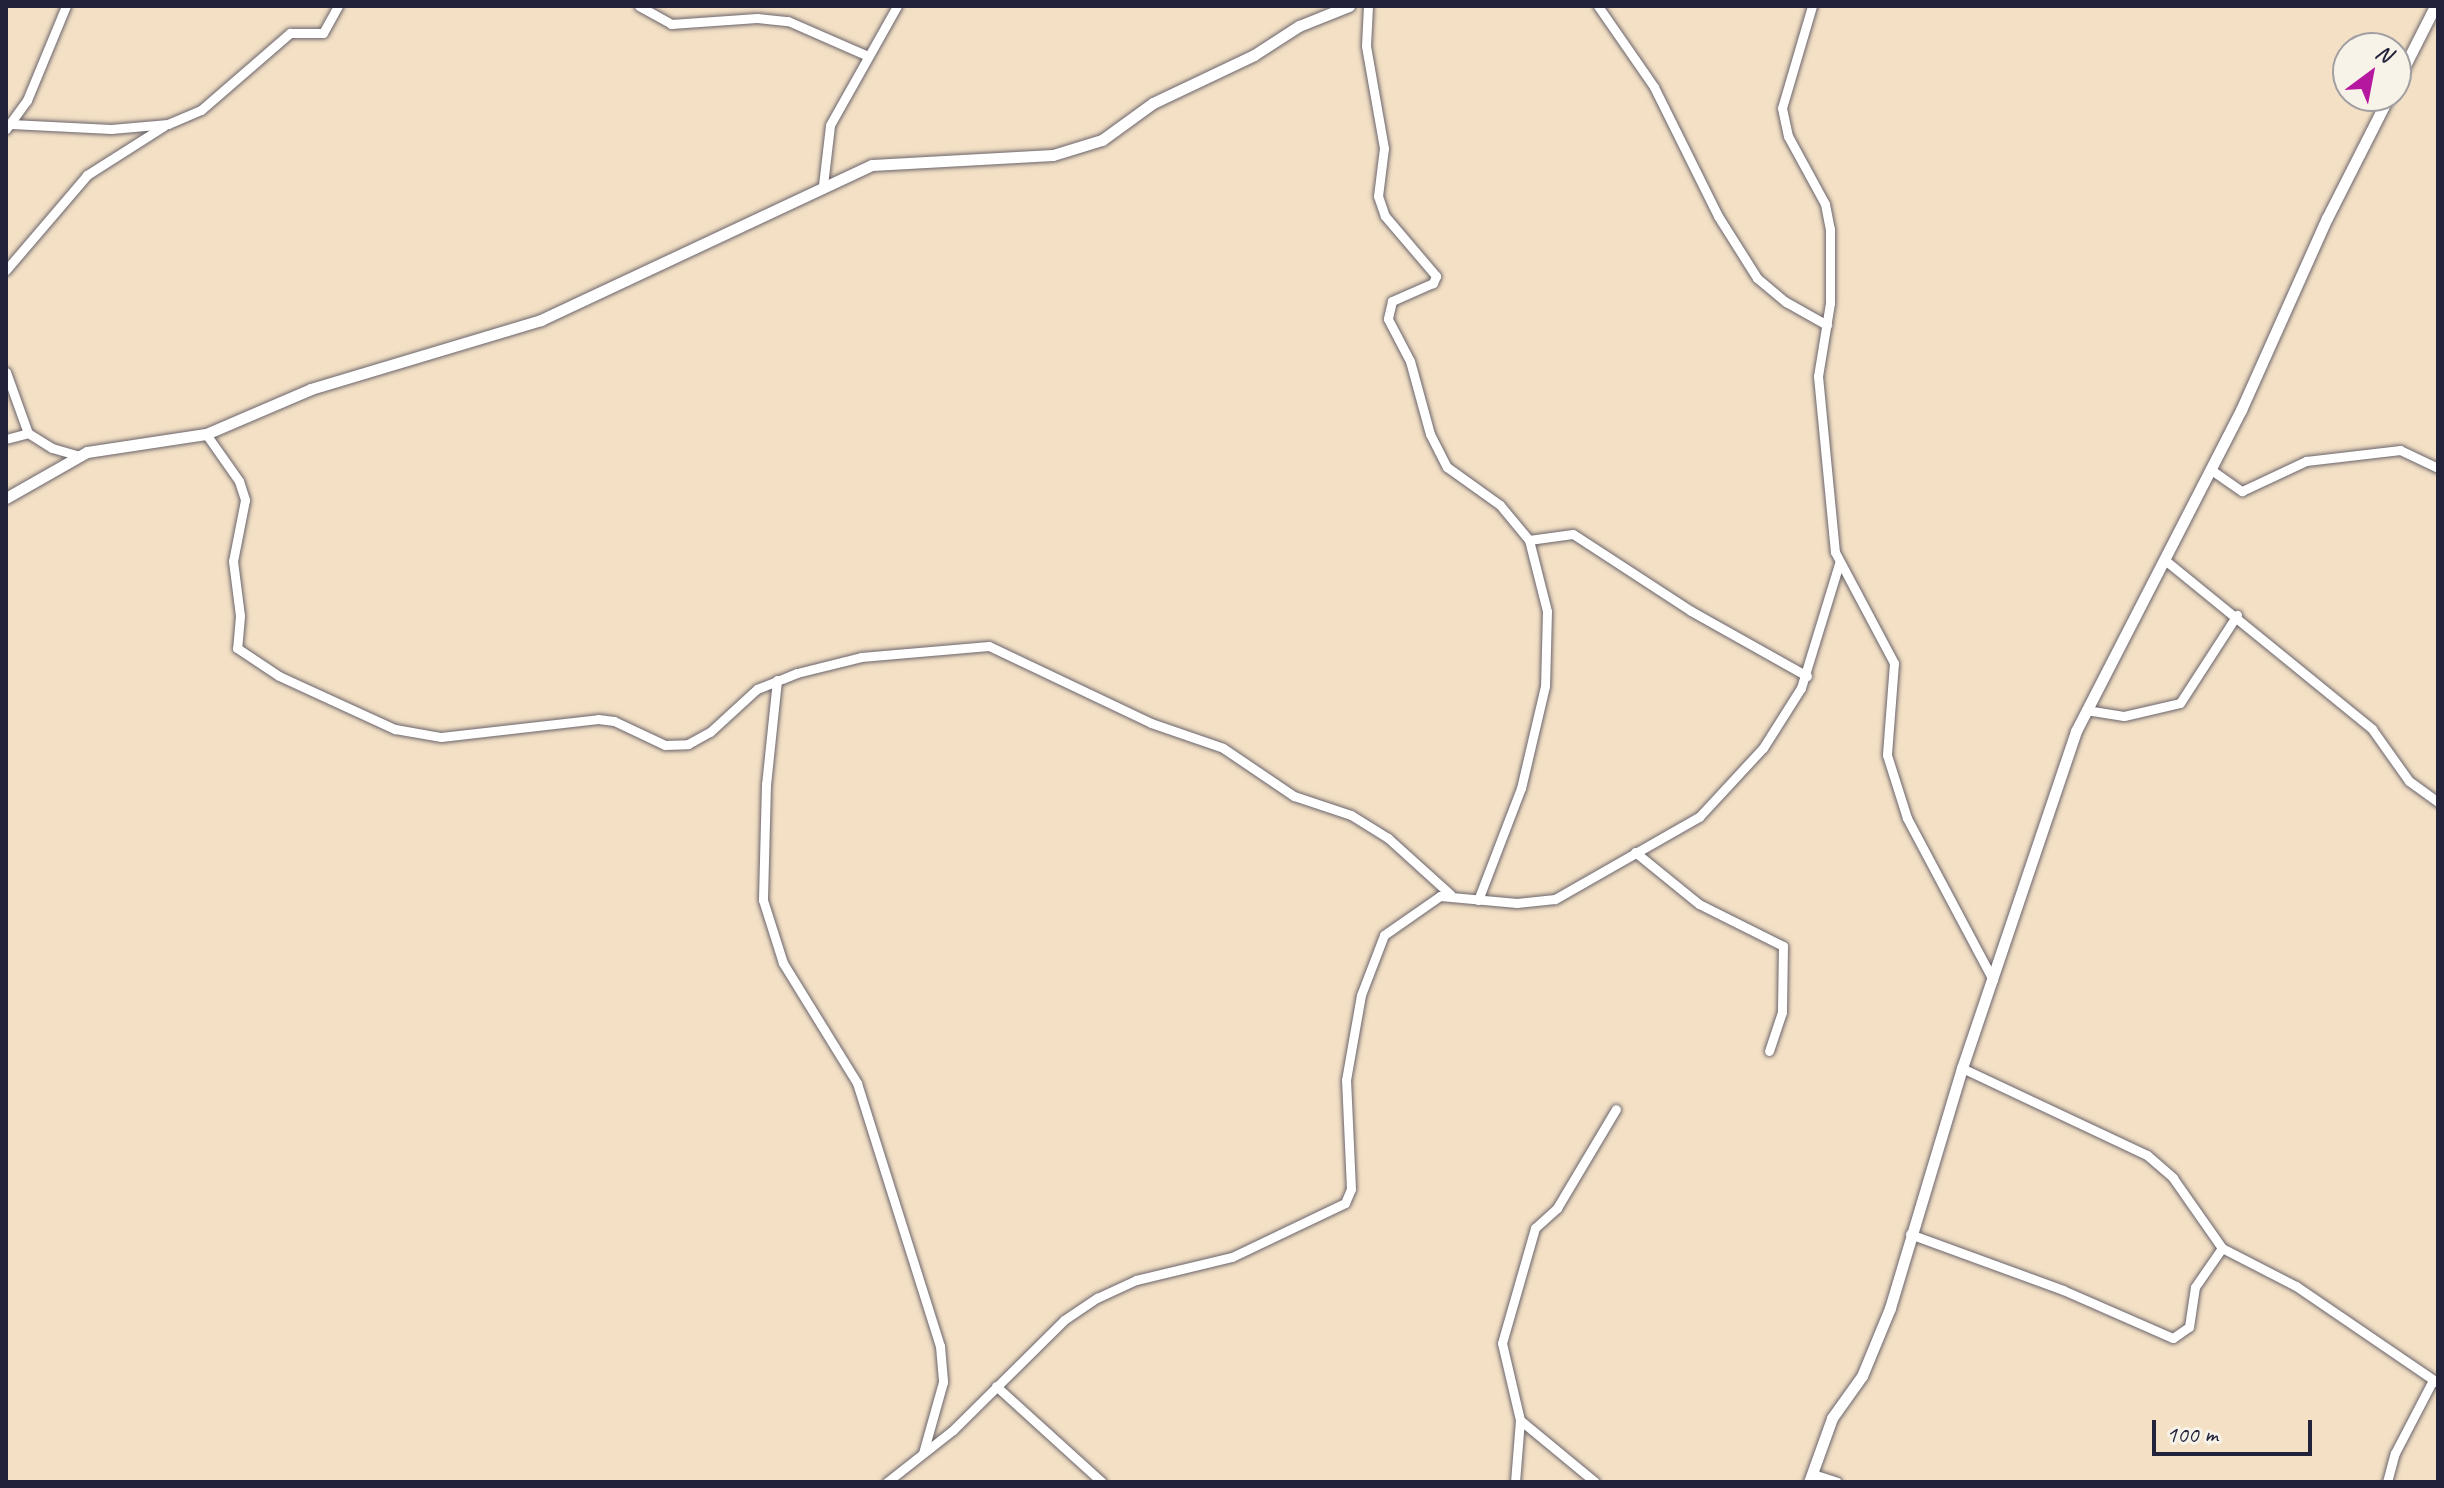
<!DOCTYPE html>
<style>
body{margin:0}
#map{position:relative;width:2444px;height:1488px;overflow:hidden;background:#f3e0c5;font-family:Caveat,sans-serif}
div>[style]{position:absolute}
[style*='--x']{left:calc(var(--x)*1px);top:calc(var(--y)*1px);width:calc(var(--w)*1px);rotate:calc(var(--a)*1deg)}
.roads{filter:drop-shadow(0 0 2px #6b646b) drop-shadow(0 0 2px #6b646b)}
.minor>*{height:9px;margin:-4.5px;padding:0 4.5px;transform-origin:4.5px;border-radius:4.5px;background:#fff}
.tertiary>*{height:11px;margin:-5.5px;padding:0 5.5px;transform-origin:5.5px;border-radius:5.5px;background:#fff}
span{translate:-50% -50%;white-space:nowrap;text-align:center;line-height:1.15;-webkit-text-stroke:6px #f7f3e8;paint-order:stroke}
.frame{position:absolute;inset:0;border:8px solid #22223b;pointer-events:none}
.north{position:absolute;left:2332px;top:32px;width:80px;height:80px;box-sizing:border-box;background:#f7f3e8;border:2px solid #a29fa3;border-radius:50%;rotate:32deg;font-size:22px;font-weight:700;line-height:32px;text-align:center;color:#22223b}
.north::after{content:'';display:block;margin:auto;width:28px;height:36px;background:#b5179e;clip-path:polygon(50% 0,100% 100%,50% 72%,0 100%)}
.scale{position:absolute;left:2152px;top:1420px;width:160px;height:36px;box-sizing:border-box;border:4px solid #22223b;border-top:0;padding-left:10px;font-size:24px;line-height:28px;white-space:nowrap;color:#22223b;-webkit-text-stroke:6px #f7f3e8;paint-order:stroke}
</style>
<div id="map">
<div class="roads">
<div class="minor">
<div style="--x:639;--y:6;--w:37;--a:29"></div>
<div style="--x:671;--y:24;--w:86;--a:-4"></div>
<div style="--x:757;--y:18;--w:31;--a:6"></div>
<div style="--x:788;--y:21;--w:87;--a:23.6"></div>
<div style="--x:1368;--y:6;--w:40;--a:92.9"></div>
<div style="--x:1366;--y:46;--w:104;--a:80"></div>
<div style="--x:1384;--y:148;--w:48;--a:97.1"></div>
<div style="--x:1378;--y:196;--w:21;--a:71"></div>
<div style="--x:1385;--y:216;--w:79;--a:49.6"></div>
<div style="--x:1436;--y:276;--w:8;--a:113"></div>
<div style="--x:1433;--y:283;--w:45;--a:156.3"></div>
<div style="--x:1392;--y:301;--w:18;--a:103"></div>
<div style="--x:1388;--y:319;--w:47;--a:62.4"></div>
<div style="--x:1410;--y:361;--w:76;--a:74.7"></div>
<div style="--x:1430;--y:434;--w:37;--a:63"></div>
<div style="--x:1447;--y:467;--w:65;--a:35.6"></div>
<div style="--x:1500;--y:505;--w:45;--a:50.4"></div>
<div style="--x:1529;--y:540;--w:73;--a:75.8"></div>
<div style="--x:1547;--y:611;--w:75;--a:91.5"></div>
<div style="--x:1545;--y:686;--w:105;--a:103.2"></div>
<div style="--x:1521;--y:788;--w:120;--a:111"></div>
<div style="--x:1598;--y:6;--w:98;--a:55.3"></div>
<div style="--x:1654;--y:87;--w:144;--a:63.6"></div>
<div style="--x:1718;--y:216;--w:73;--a:57.8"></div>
<div style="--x:1757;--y:278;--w:38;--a:40"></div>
<div style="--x:1786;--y:302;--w:47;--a:29.3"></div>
<div style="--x:1812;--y:6;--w:106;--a:106.4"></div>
<div style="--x:1782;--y:108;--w:29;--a:78"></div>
<div style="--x:1788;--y:136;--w:77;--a:61.4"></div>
<div style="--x:1825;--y:204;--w:25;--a:79"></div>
<div style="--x:1830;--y:229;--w:74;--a:90"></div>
<div style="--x:1830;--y:303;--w:74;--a:99.3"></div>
<div style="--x:1818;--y:376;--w:177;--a:84.5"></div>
<div style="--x:1835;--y:552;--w:126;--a:62"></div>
<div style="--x:1894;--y:663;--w:92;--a:94.4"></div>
<div style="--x:1887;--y:755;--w:66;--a:72.4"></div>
<div style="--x:1907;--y:818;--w:183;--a:62"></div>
<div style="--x:11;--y:124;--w:100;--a:2.9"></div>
<div style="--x:111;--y:129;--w:57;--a:-5"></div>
<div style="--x:168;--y:124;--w:36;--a:-23"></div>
<div style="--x:201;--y:110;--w:118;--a:-40.9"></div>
<div style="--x:290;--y:33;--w:33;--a:0"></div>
<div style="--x:323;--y:33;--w:31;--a:-61"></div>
<div style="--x:6;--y:129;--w:36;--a:-54"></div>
<div style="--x:27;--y:100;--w:102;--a:-67.5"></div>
<div style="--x:823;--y:185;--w:60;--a:-83.3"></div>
<div style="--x:830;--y:125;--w:137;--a:-60.6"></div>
<div style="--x:6;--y:270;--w:125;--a:-49.5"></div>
<div style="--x:87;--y:175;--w:91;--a:-32.5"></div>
<div style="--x:6;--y:372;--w:65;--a:70.2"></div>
<div style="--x:28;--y:433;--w:28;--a:32"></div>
<div style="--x:52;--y:448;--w:29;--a:16"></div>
<div style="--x:206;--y:434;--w:57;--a:54.9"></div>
<div style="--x:239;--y:481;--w:20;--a:72"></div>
<div style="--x:245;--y:500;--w:62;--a:101.1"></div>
<div style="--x:233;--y:561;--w:55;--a:82.7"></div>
<div style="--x:240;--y:616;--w:32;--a:95"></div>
<div style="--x:237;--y:648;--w:50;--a:33.7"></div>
<div style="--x:279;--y:676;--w:128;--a:24.6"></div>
<div style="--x:395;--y:729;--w:47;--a:9.9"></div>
<div style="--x:441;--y:737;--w:158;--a:-6.5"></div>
<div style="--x:598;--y:719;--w:16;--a:7"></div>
<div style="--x:614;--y:721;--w:56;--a:25.2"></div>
<div style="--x:665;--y:745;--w:23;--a:-2"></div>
<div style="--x:688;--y:744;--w:25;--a:-29"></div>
<div style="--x:710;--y:732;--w:64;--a:-42.5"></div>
<div style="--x:757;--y:689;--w:43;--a:-21.8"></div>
<div style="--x:797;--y:673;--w:66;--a:-14"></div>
<div style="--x:861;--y:657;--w:128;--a:-4.9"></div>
<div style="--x:989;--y:646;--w:179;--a:25.4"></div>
<div style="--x:1151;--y:723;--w:76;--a:19.1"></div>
<div style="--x:1223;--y:748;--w:86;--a:34.1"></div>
<div style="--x:1294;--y:796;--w:60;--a:18.4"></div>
<div style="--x:1351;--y:815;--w:44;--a:31.9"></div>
<div style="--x:1388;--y:838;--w:84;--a:42.1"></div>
<div style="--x:6;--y:439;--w:23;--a:-15"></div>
<div style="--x:2210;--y:469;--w:39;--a:35"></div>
<div style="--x:2242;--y:491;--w:71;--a:-25.1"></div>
<div style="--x:2306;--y:461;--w:95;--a:-6.7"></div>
<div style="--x:2400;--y:450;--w:42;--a:25.3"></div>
<div style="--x:1529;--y:540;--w:44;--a:-7.8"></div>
<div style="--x:1573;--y:534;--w:141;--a:33.1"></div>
<div style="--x:1691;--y:611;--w:133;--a:29.3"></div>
<div style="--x:2165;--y:560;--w:267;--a:39.2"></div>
<div style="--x:2372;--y:729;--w:64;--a:54.6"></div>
<div style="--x:2409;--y:781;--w:36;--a:36"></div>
<div style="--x:777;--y:680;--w:105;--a:96"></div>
<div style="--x:766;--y:784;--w:116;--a:91.5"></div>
<div style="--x:763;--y:900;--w:66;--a:72.4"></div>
<div style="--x:783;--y:963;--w:141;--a:58.3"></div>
<div style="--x:857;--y:1083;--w:276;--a:72.5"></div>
<div style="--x:940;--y:1346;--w:36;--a:85"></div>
<div style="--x:943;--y:1382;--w:74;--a:105.7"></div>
<div style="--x:2086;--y:710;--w:38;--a:9"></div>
<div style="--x:2124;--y:716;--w:57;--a:-13.1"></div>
<div style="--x:2180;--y:703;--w:105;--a:-57.1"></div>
<div style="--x:1635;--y:852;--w:82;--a:39.1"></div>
<div style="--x:1699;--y:904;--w:94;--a:26.6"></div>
<div style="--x:1783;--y:946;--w:66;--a:90.9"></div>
<div style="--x:1782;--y:1012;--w:41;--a:108.4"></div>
<div style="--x:1962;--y:1068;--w:204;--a:25.2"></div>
<div style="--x:2147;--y:1155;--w:35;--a:41"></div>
<div style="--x:2173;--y:1178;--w:85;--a:55"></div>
<div style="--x:2222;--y:1248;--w:83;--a:27.2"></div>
<div style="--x:2296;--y:1286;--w:172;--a:34.3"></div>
<div style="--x:1910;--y:1234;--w:163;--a:20.1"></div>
<div style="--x:2063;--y:1290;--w:120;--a:23.6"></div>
<div style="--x:2173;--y:1338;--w:19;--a:-35"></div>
<div style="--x:2189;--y:1327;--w:40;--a:-81.5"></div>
<div style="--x:2195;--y:1287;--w:47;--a:-55.3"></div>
<div style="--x:996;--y:1386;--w:143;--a:42.2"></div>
<div style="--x:1520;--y:1420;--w:97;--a:39.6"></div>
<div style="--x:1813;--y:1474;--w:25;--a:18"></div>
<div style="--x:887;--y:1482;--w:84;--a:-38.2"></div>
<div style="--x:953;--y:1430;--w:156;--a:-44.7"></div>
<div style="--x:1064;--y:1320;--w:40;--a:-34"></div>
<div style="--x:1097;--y:1298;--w:43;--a:-24.8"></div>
<div style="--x:1136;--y:1280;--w:99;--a:-13.5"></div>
<div style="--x:1232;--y:1257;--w:125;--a:-25.5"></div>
<div style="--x:1345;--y:1203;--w:15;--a:-67"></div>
<div style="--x:1351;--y:1189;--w:109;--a:-92.6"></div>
<div style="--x:1346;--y:1080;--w:86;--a:-80"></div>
<div style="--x:1361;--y:995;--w:64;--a:-69"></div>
<div style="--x:1384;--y:935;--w:68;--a:-34.9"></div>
<div style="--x:1440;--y:896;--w:77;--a:5.2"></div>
<div style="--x:1517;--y:903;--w:38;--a:-6"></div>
<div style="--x:1555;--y:899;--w:166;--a:-29.7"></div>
<div style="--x:1699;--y:817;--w:94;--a:-47.2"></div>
<div style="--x:1763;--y:748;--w:71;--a:-57.7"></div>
<div style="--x:1801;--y:688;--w:130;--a:-73"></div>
<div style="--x:1515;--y:1482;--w:62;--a:-85.4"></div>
<div style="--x:1520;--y:1420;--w:79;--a:-103.2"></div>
<div style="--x:1502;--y:1343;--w:120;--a:-74"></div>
<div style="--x:1535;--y:1228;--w:30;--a:-42"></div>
<div style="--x:1557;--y:1208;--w:115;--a:-59.2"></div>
<div style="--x:2387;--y:1482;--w:30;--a:-75"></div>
<div style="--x:2395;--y:1453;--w:82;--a:-62.5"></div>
</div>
<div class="tertiary">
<div style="--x:2396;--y:83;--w:86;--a:-63.1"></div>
<div style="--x:6;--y:498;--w:93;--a:-29.6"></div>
<div style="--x:87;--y:452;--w:120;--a:-8.6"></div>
<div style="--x:206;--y:434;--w:114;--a:-23.2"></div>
<div style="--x:311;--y:389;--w:240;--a:-16.7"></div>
<div style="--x:541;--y:320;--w:365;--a:-25.1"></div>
<div style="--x:872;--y:165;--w:181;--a:-3.2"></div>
<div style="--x:1053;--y:155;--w:51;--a:-17"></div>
<div style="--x:1102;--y:140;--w:63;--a:-36"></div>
<div style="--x:1153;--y:103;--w:112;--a:-25.4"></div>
<div style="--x:1254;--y:55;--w:54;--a:-32.8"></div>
<div style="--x:1299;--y:26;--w:54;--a:-21.8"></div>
<div style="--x:1809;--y:1482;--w:68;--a:-70.2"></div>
<div style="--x:1832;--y:1418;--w:52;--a:-54.5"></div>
<div style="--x:1862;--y:1376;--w:74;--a:-67.6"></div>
<div style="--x:1890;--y:1308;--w:251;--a:-73.3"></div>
<div style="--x:1962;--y:1068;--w:356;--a:-71.3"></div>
<div style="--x:2076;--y:731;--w:361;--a:-62.8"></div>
<div style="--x:2241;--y:410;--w:210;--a:-65.9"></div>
<div style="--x:2327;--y:218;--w:137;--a:-63.1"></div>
</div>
</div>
<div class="frame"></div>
<div class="north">N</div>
<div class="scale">100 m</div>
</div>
